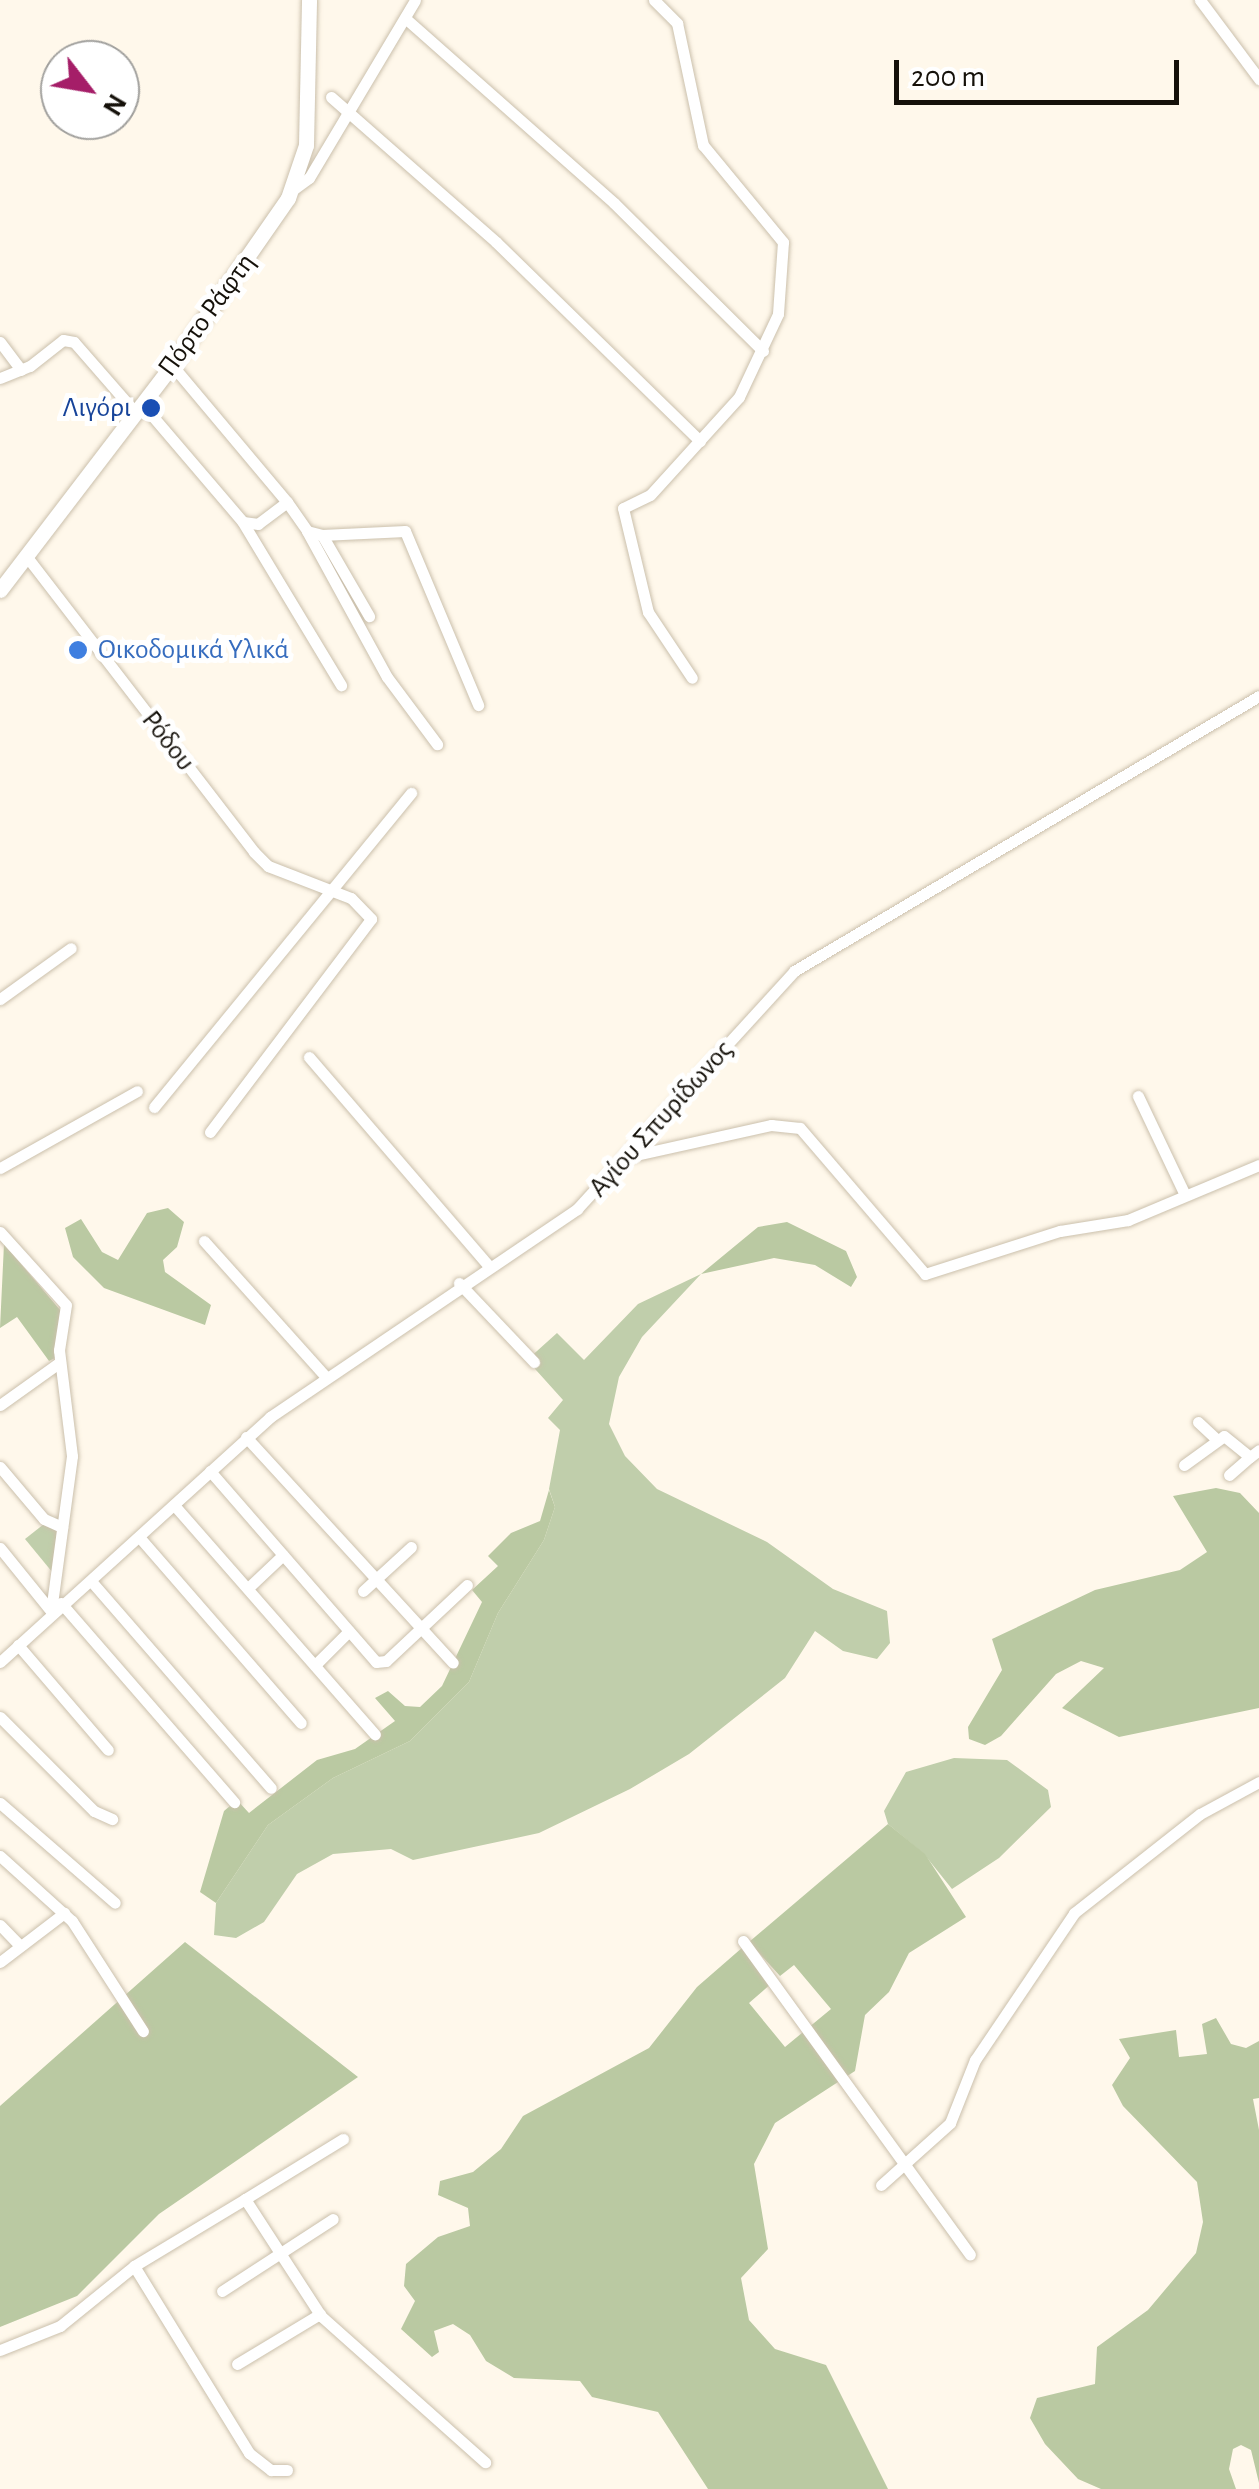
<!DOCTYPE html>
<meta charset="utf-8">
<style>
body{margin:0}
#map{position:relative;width:1259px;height:2489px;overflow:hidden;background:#fff8eb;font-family:"Alegreya Sans",sans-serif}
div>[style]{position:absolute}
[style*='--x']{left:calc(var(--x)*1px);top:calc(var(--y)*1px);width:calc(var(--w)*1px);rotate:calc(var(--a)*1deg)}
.green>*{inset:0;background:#c0ceab}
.forest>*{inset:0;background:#bac9a2}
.roads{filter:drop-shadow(0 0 2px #cbc0ac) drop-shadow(0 0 2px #cbc0ac)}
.street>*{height:11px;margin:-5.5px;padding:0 5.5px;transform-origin:5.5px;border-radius:5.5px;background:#fff}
.secondary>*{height:15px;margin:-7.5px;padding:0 7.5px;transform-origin:7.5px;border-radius:7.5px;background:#fff}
.dots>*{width:28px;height:28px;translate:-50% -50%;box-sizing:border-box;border:5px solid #fff;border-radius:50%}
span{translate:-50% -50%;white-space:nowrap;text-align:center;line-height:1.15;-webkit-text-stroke:10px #fff;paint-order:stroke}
.street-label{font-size:28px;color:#15110a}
.transit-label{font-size:28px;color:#164399}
.right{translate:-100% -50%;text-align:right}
.shop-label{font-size:28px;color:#366cbe}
.left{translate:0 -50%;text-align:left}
.north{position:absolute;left:40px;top:40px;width:100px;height:100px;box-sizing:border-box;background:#fff;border:2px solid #a1a09d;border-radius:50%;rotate:121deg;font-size:28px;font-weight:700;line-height:40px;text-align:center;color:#15110a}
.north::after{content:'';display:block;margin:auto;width:35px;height:45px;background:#a51e68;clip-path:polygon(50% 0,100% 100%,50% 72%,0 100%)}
.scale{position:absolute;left:894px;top:60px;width:285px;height:45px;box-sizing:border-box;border:5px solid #15110a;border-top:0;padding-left:12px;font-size:30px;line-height:35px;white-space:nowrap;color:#15110a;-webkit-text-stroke:8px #fff;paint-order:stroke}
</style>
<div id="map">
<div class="green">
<div style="clip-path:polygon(701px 1274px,642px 1337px,619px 1377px,609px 1424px,625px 1456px,657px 1489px,767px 1542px,833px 1589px,887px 1611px,890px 1643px,877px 1659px,843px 1651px,815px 1631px,785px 1678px,689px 1754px,630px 1789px,539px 1833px,413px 1860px,391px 1849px,333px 1854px,297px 1874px,264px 1922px,236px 1938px,214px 1935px,216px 1903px,268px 1825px,333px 1778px,410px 1741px,469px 1682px,498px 1613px,544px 1540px,555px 1507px,549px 1489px,560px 1430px,548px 1418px,563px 1400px,527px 1360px,557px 1333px,584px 1360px,638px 1304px)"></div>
<div style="clip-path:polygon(44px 1524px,57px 1531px,53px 1573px,25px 1539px)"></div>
<div style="clip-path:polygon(954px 1758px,1007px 1760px,1048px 1790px,1051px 1807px,999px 1858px,952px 1889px,924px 1854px,888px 1824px,884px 1811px,906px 1772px)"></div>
</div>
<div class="forest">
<div style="clip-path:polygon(168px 1208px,184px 1222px,177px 1247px,163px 1260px,165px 1272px,211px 1305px,205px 1325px,104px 1288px,73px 1257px,65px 1228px,81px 1219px,102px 1252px,118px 1260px,147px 1213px)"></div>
<div style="clip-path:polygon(787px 1222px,846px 1251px,857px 1277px,851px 1287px,815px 1265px,774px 1258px,701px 1274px,758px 1227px)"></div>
<div style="clip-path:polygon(4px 1244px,61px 1311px,55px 1358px,49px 1361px,17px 1317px,0 1328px)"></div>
<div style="clip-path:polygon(1216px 1488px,1240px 1493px,1259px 1513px,1259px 1708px,1119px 1737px,1062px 1708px,1104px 1668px,1081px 1661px,1056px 1674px,1001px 1736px,985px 1745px,969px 1739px,968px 1727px,1002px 1670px,992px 1639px,1095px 1590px,1180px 1570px,1207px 1552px,1173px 1496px)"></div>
<div style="clip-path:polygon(549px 1490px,555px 1507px,544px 1540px,498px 1613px,469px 1682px,410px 1741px,333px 1778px,268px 1825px,216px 1903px,200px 1892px,224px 1811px,237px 1800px,249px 1813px,317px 1760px,355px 1749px,395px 1721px,375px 1698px,388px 1691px,405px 1706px,420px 1707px,442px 1686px,482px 1602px,472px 1590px,498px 1566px,488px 1556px,511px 1533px,540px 1521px)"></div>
<div style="clip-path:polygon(888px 1824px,925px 1854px,966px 1917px,909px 1953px,889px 1992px,865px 2015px,855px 2071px,775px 2123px,754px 2164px,768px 2249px,741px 2278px,749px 2320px,775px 2349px,826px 2365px,888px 2489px,708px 2489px,658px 2412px,592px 2397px,580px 2381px,514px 2378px,486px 2361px,470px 2335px,453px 2324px,434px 2331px,439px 2352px,432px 2357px,401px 2329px,415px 2301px,404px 2286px,406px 2264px,438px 2237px,470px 2226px,468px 2208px,438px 2195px,440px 2181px,473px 2172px,501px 2149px,523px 2116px,649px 2048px,697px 1987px,743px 1947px,773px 1982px,749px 2003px,785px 2047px,831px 2009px,794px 1965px,780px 1976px,749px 1942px)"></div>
<div style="clip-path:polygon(185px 1942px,358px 2077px,159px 2214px,77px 2296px,0 2327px,0 2106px)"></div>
<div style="clip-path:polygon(1216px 2018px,1231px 2044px,1246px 2048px,1259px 2041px,1259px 2098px,1253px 2099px,1259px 2130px,1259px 2483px,1251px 2450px,1241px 2445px,1233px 2449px,1229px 2469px,1236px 2489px,1101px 2489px,1078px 2479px,1045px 2444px,1030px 2418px,1037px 2398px,1095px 2384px,1097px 2347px,1148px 2310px,1196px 2253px,1203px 2222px,1197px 2182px,1123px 2106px,1112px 2085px,1130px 2058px,1119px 2039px,1176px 2030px,1179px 2057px,1207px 2054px,1202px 2024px)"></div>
</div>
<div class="roads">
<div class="street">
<div style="--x:654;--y:0;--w:33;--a:45"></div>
<div style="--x:677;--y:23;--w:125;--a:78"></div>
<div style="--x:703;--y:145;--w:126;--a:50.5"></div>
<div style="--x:783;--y:242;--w:72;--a:94"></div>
<div style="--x:778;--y:314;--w:92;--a:115.2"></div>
<div style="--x:739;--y:397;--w:132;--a:132.2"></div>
<div style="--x:650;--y:495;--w:30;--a:154"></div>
<div style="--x:623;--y:508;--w:107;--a:76.5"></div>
<div style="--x:648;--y:612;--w:79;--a:56.3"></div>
<div style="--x:1200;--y:0;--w:99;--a:53.2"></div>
<div style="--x:405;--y:18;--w:279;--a:41.5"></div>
<div style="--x:614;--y:203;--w:210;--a:44.8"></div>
<div style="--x:331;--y:97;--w:220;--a:41.3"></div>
<div style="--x:496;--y:242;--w:285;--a:44.3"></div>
<div style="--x:291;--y:191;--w:22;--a:-36"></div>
<div style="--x:309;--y:178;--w:207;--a:-59.2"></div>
<div style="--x:0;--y:342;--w:35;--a:53"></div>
<div style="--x:172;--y:365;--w:179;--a:50"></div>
<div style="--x:287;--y:502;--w:36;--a:143"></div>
<div style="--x:258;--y:524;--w:15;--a:-172"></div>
<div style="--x:0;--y:378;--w:32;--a:-22"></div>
<div style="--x:30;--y:366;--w:42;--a:-38.2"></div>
<div style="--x:63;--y:340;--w:11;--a:10"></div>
<div style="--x:74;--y:342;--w:94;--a:48.9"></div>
<div style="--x:143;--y:405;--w:153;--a:49.5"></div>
<div style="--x:242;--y:521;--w:192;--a:58.9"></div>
<div style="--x:287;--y:502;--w:35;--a:55"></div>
<div style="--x:307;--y:531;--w:16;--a:15"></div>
<div style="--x:322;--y:535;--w:83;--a:-2.8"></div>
<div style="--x:405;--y:531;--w:189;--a:67.2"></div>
<div style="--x:307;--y:531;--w:166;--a:61.3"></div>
<div style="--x:387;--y:677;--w:84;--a:53.3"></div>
<div style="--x:322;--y:535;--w:94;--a:59.9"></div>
<div style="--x:27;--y:557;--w:372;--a:52.4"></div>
<div style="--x:254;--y:852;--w:20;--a:45"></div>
<div style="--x:268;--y:866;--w:89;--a:21.1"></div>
<div style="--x:351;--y:898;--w:29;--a:46"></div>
<div style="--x:371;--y:919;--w:267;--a:127.1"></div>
<div style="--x:0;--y:999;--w:87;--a:-35.7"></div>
<div style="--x:309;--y:1057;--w:274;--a:49.3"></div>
<div style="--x:1138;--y:1096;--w:107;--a:64.6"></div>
<div style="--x:154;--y:1107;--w:406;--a:-50.7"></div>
<div style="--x:627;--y:1157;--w:148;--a:-12.5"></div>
<div style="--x:771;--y:1125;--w:29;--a:6"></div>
<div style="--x:800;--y:1128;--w:192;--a:49.4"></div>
<div style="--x:925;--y:1274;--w:142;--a:-17.7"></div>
<div style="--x:1060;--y:1231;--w:69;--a:-9.2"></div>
<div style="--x:1128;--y:1220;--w:142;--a:-22.8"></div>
<div style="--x:0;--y:1168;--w:157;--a:-29.3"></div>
<div style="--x:0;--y:1232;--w:98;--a:47.9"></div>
<div style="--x:66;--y:1305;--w:46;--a:98.8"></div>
<div style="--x:59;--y:1350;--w:107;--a:83"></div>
<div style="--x:72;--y:1456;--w:156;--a:97.7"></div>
<div style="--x:204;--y:1241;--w:183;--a:48.1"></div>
<div style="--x:459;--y:1283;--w:109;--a:46.5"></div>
<div style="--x:0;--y:1405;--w:74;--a:-35.6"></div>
<div style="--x:1198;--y:1422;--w:26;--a:43"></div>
<div style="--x:246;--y:1437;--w:306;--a:47.5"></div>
<div style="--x:1184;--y:1465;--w:49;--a:-35.9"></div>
<div style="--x:1224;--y:1436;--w:33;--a:39"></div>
<div style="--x:1250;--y:1457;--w:11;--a:-38"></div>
<div style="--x:0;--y:1467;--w:68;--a:49.8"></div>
<div style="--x:44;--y:1519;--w:20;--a:24"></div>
<div style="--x:210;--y:1471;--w:253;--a:49"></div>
<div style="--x:376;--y:1662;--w:10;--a:-6"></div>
<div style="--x:386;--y:1661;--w:111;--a:-43.2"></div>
<div style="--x:1229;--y:1475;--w:28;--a:-41"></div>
<div style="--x:174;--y:1505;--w:305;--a:48.8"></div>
<div style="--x:140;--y:1538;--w:245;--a:49"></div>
<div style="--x:0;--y:1548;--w:81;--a:51"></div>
<div style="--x:91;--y:1581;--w:274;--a:49"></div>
<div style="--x:248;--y:1588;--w:48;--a:-43.3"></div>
<div style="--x:363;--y:1591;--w:65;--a:-42.5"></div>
<div style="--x:61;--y:1603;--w:264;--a:49"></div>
<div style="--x:18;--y:1645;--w:138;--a:49.4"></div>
<div style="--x:0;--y:1662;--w:365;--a:-42.2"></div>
<div style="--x:270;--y:1417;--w:371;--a:-34.1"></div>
<div style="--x:577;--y:1209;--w:322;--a:-47.6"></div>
<div style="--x:794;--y:971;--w:540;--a:-30.6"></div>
<div style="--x:315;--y:1665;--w:48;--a:-45"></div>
<div style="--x:0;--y:1717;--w:133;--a:45"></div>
<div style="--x:94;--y:1811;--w:20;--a:24"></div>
<div style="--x:0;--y:1803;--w:152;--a:41"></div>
<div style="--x:0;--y:1856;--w:97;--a:42.1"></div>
<div style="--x:72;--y:1921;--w:131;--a:57.2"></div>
<div style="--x:0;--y:1925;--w:29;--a:46"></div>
<div style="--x:743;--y:1941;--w:387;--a:54.1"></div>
<div style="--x:0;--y:1962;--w:81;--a:-37.4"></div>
<div style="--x:881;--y:2185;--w:93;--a:-41.9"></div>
<div style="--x:950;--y:2123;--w:68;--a:-68.4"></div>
<div style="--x:975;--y:2060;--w:177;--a:-56"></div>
<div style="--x:1074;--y:1913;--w:160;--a:-38.2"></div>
<div style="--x:1200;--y:1814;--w:67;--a:-28.5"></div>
<div style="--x:245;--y:2199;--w:115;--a:-31.5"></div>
<div style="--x:134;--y:2266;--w:220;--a:58.4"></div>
<div style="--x:249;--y:2453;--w:28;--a:38"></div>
<div style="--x:271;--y:2470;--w:16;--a:0"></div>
<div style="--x:222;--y:2291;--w:132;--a:-33"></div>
<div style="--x:0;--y:2350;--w:65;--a:-21.8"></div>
<div style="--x:60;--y:2326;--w:95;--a:-39"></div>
<div style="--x:134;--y:2266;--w:130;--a:-31.1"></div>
<div style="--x:245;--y:2199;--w:140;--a:57"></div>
<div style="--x:321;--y:2316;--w:220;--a:41.7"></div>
<div style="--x:237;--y:2364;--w:97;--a:-31.1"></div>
</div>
<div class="secondary">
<div style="--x:0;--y:590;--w:283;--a:-52.6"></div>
<div style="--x:172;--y:365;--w:203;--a:-55.2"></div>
<div style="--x:288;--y:198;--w:56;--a:-71.2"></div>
<div style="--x:306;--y:145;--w:145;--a:-88.8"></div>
</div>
</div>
<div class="dots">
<div style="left:151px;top:408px;background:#1a4fb4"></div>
<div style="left:78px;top:650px;background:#3f7fe0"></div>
</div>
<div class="street-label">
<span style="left:207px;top:315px;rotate:-54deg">Πόρτο Ράφτη</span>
<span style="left:168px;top:741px;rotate:52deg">Ρόδου</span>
<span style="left:661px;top:1119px;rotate:-48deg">Αγίου Σπυρίδωνος</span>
</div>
<div class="transit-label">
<span class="right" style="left:131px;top:408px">Λιγόρι</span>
</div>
<div class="shop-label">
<span class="left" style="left:98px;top:650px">Οικοδομικά Υλικά</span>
</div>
<div class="north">N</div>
<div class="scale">200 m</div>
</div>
